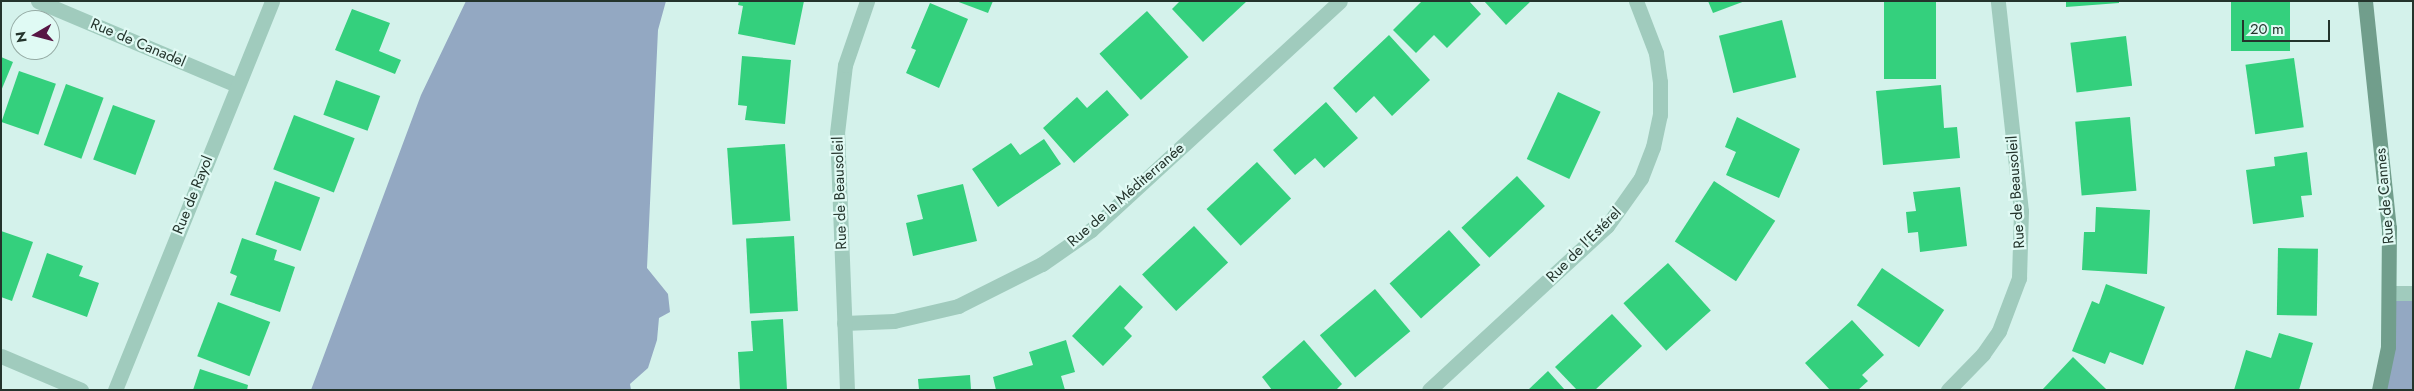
<!DOCTYPE html>
<meta charset="utf-8">
<style>
body{margin:0}
#map{position:relative;width:2414px;height:391px;overflow:hidden;background:#d4f2eb;font-family:Jost,sans-serif}
div>[style]{position:absolute}
[style*='--x']{left:calc(var(--x)*1px);top:calc(var(--y)*1px);width:calc(var(--w)*1px);rotate:calc(var(--a)*1deg)}
.green>*{inset:0;background:#93a8c2}
.building>*{inset:0;background:#34d07d;transform-origin:0 0}
.street>*{height:15px;margin:-7.5px;padding:0 7.5px;transform-origin:7.5px;border-radius:7.5px;background:#a0cbbd}
.secondary>*{height:15px;margin:-7.5px;padding:0 7.5px;transform-origin:7.5px;border-radius:7.5px;background:#719e8c}
span{translate:-50% -50%;white-space:nowrap;text-align:center;line-height:1.15;-webkit-text-stroke:4.5px #e0faf4;paint-order:stroke}
.street-label{font-size:15px;color:#24342c}
.frame{position:absolute;inset:0;border:2px solid #24342c;pointer-events:none}
.north{position:absolute;left:10px;top:10px;width:50px;height:50px;box-sizing:border-box;background:#e0faf4;border:1px solid #95aba4;border-radius:50%;rotate:262deg;font-size:14px;font-weight:700;line-height:20px;text-align:center;color:#24342c}
.north::after{content:'';display:block;margin:auto;width:18px;height:22px;background:#581645;clip-path:polygon(50% 0,100% 100%,50% 72%,0 100%)}
.scale{position:absolute;left:2242px;top:20px;width:88px;height:22px;box-sizing:border-box;border:2px solid #24342c;border-top:0;padding-left:6px;font-size:15px;line-height:18px;white-space:nowrap;color:#24342c;-webkit-text-stroke:4px #e0faf4;paint-order:stroke}
</style>
<div id="map">
<div class="green">
<div style="clip-path:polygon(466px 1px,666px 1px,658px 30px,647px 268px,668px 294px,670px 312px,659px 318px,657px 340px,648px 368px,630px 384px,631px 390px,311px 390px,421px 95px)"></div>
<div style="clip-path:polygon(2390px 293px,2413px 293px,2413px 390px,2379px 390px)"></div>
</div>
<div class="building">
<div style="clip-path:polygon(739px 1px,804px 1px,795px 45px,738px 34px,743px 6px,738px 5px)"></div>
<div style="clip-path:polygon(956px 1px,993px 1px,988px 13px)"></div>
<div style="clip-path:polygon(1180px 1px,1247px 1px,1203px 42px,1172px 9px)"></div>
<div style="clip-path:polygon(1422px 1px,1469px 1px,1481px 14px,1447px 48px,1434px 35px,1416px 53px,1393px 30px)"></div>
<div style="clip-path:polygon(1484px 1px,1531px 1px,1506px 25px)"></div>
<div style="clip-path:polygon(1708px 1px,1745px 1px,1713px 13px)"></div>
<div style="left:1884px;top:1px;width:52px;height:78px"></div>
<div style="clip-path:polygon(2066px 1px,2119px 1px,2119px 3px,2066px 7px)"></div>
<div style="left:2231px;top:1px;width:59px;height:50px"></div>
<div style="clip-path:polygon(930px 3px,968px 19px,939px 88px,906px 73px,916px 50px,911px 48px)"></div>
<div style="clip-path:polygon(352px 9px,390px 23px,379px 51px,401px 60px,395px 74px,335px 50px)"></div>
<div style="left:1147px;top:11px;width:62px;height:64px;rotate:48deg"></div>
<div style="left:1782px;top:20px;width:59px;height:65px;rotate:76deg"></div>
<div style="clip-path:polygon(1389px 35px,1430px 80px,1392px 116px,1374px 96px,1356px 113px,1333px 88px)"></div>
<div style="left:2126px;top:36px;width:50px;height:56px;rotate:83deg"></div>
<div style="clip-path:polygon(742px 56px,791px 60px,785px 124px,745px 120px,747px 106px,738px 105px)"></div>
<div style="clip-path:polygon(1px 57px,13px 62px,1px 91px)"></div>
<div style="left:2294px;top:58px;width:70px;height:49px;rotate:82deg"></div>
<div style="left:19px;top:71px;width:39px;height:54px;rotate:19deg"></div>
<div style="left:336px;top:80px;width:47px;height:37px;rotate:20deg"></div>
<div style="left:66px;top:84px;width:40px;height:65px;rotate:20deg"></div>
<div style="clip-path:polygon(1941px 85px,1944px 128px,1957px 127px,1960px 158px,1883px 165px,1876px 91px)"></div>
<div style="clip-path:polygon(1107px 90px,1129px 115px,1074px 163px,1043px 128px,1077px 97px,1087px 108px)"></div>
<div style="left:1558px;top:92px;width:47px;height:74px;rotate:25deg"></div>
<div style="clip-path:polygon(1326px 102px,1358px 138px,1324px 168px,1315px 158px,1295px 175px,1273px 150px)"></div>
<div style="left:113px;top:105px;width:45px;height:58px;rotate:20deg"></div>
<div style="left:294px;top:115px;width:65px;height:58px;rotate:21deg"></div>
<div style="clip-path:polygon(1737px 117px,1800px 149px,1779px 198px,1726px 175px,1736px 152px,1725px 147px)"></div>
<div style="left:2130px;top:117px;width:74px;height:55px;rotate:85deg"></div>
<div style="clip-path:polygon(1044px 139px,1061px 164px,998px 207px,972px 169px,1011px 143px,1020px 155px)"></div>
<div style="left:785px;top:144px;width:77px;height:58px;rotate:86deg"></div>
<div style="clip-path:polygon(2307px 152px,2312px 195px,2301px 196px,2304px 217px,2253px 224px,2246px 170px,2275px 166px,2274px 157px)"></div>
<div style="left:1257px;top:162px;width:50px;height:69px;rotate:47deg"></div>
<div style="left:1517px;top:176px;width:41px;height:76px;rotate:47deg"></div>
<div style="left:275px;top:181px;width:48px;height:57px;rotate:20deg"></div>
<div style="left:1714px;top:181px;width:73px;height:72px;rotate:33deg"></div>
<div style="clip-path:polygon(963px 184px,977px 241px,913px 256px,906px 223px,923px 219px,917px 195px)"></div>
<div style="clip-path:polygon(1960px 187px,1967px 246px,1920px 252px,1918px 232px,1908px 233px,1906px 212px,1916px 211px,1913px 192px)"></div>
<div style="clip-path:polygon(2096px 207px,2150px 210px,2147px 274px,2082px 270px,2084px 232px,2095px 232px)"></div>
<div style="left:1194px;top:226px;width:50px;height:71px;rotate:47deg"></div>
<div style="left:1449px;top:230px;width:47px;height:80px;rotate:48deg"></div>
<div style="clip-path:polygon(1px 231px,33px 242px,12px 301px,1px 297px)"></div>
<div style="left:794px;top:236px;width:75px;height:48px;rotate:87deg"></div>
<div style="clip-path:polygon(242px 238px,277px 250px,274px 260px,295px 267px,280px 312px,230px 295px,237px 276px,230px 273px)"></div>
<div style="left:2278px;top:248px;width:40px;height:67px;rotate:1deg"></div>
<div style="clip-path:polygon(47px 253px,83px 266px,79px 276px,99px 283px,87px 317px,32px 297px)"></div>
<div style="left:1668px;top:263px;width:64px;height:60px;rotate:48deg"></div>
<div style="left:1882px;top:268px;width:75px;height:45px;rotate:34deg"></div>
<div style="clip-path:polygon(2106px 284px,2165px 307px,2143px 365px,2110px 352px,2105px 364px,2072px 351px,2092px 301px,2099px 304px)"></div>
<div style="clip-path:polygon(1120px 285px,1143px 307px,1124px 328px,1132px 336px,1103px 366px,1072px 336px)"></div>
<div style="left:1375px;top:289px;width:55px;height:72px;rotate:50deg"></div>
<div style="left:218px;top:302px;width:56px;height:58px;rotate:21deg"></div>
<div style="clip-path:polygon(1612px 314px,1642px 346px,1595px 390px,1577px 390px,1555px 367px)"></div>
<div style="clip-path:polygon(783px 319px,787px 390px,740px 390px,738px 352px,753px 351px,751px 321px)"></div>
<div style="clip-path:polygon(1852px 320px,1884px 355px,1862px 375px,1868px 381px,1858px 390px,1830px 390px,1805px 363px)"></div>
<div style="clip-path:polygon(2279px 333px,2313px 343px,2299px 390px,2234px 390px,2246px 350px,2271px 358px)"></div>
<div style="clip-path:polygon(1066px 340px,1075px 372px,1061px 376px,1065px 390px,996px 390px,993px 377px,1033px 365px,1029px 352px)"></div>
<div style="clip-path:polygon(1304px 340px,1342px 384px,1336px 390px,1272px 390px,1262px 377px)"></div>
<div style="clip-path:polygon(2073px 357px,2107px 390px,2042px 390px)"></div>
<div style="clip-path:polygon(200px 369px,248px 385px,247px 390px,193px 390px)"></div>
<div style="clip-path:polygon(1548px 371px,1565px 390px,1528px 390px)"></div>
<div style="clip-path:polygon(970px 375px,971px 390px,919px 390px,918px 379px)"></div>
</div>
<div class="street">
<div style="--x:38;--y:1;--w:216;--a:22.9"></div>
<div style="--x:2390;--y:293;--w:23;--a:0"></div>
<div style="--x:844;--y:323;--w:50;--a:-2.3"></div>
<div style="--x:894;--y:321;--w:66;--a:-13.2"></div>
<div style="--x:958;--y:306;--w:94;--a:-26.6"></div>
<div style="--x:1042;--y:264;--w:60;--a:-34.8"></div>
<div style="--x:1091;--y:230;--w:338;--a:-42.6"></div>
<div style="--x:1;--y:356;--w:87;--a:23"></div>
<div style="--x:115;--y:390;--w:419;--a:-68"></div>
<div style="--x:847;--y:390;--w:257;--a:-92.2"></div>
<div style="--x:837;--y:133;--w:68;--a:-83.3"></div>
<div style="--x:845;--y:65;--w:68;--a:-71"></div>
<div style="--x:1429;--y:390;--w:242;--a:-42.7"></div>
<div style="--x:1607;--y:226;--w:59;--a:-54.7"></div>
<div style="--x:1641;--y:178;--w:33;--a:-69"></div>
<div style="--x:1653;--y:147;--w:33;--a:-78"></div>
<div style="--x:1660;--y:115;--w:33;--a:-90"></div>
<div style="--x:1660;--y:82;--w:29;--a:-98"></div>
<div style="--x:1656;--y:53;--w:56;--a:-111"></div>
<div style="--x:1948;--y:390;--w:50;--a:-45.8"></div>
<div style="--x:1983;--y:354;--w:28;--a:-55"></div>
<div style="--x:1999;--y:331;--w:57;--a:-69.3"></div>
<div style="--x:2019;--y:278;--w:67;--a:-88.3"></div>
<div style="--x:2021;--y:211;--w:211;--a:-96.3"></div>
</div>
<div class="secondary">
<div style="--x:2365;--y:1;--w:228;--a:84"></div>
<div style="--x:2389;--y:228;--w:119;--a:90.5"></div>
<div style="--x:2388;--y:347;--w:44;--a:101.8"></div>
</div>
<div class="street-label">
<span style="left:138px;top:43px;rotate:23deg">Rue de Canadel</span>
<span style="left:2016px;top:192px;rotate:-94deg">Rue de Beausoleil</span>
<span style="left:840px;top:193px;rotate:-92deg">Rue de Beausoleil</span>
<span style="left:193px;top:195px;rotate:-68deg">Rue de Rayol</span>
<span style="left:1126px;top:195px;rotate:-41deg">Rue de la Méditerranée</span>
<span style="left:2385px;top:196px;rotate:-95deg">Rue de Cannes</span>
<span style="left:1584px;top:245px;rotate:-45deg">Rue de l'Estérel</span>
</div>
<div class="frame"></div>
<div class="north">N</div>
<div class="scale">20 m</div>
</div>
